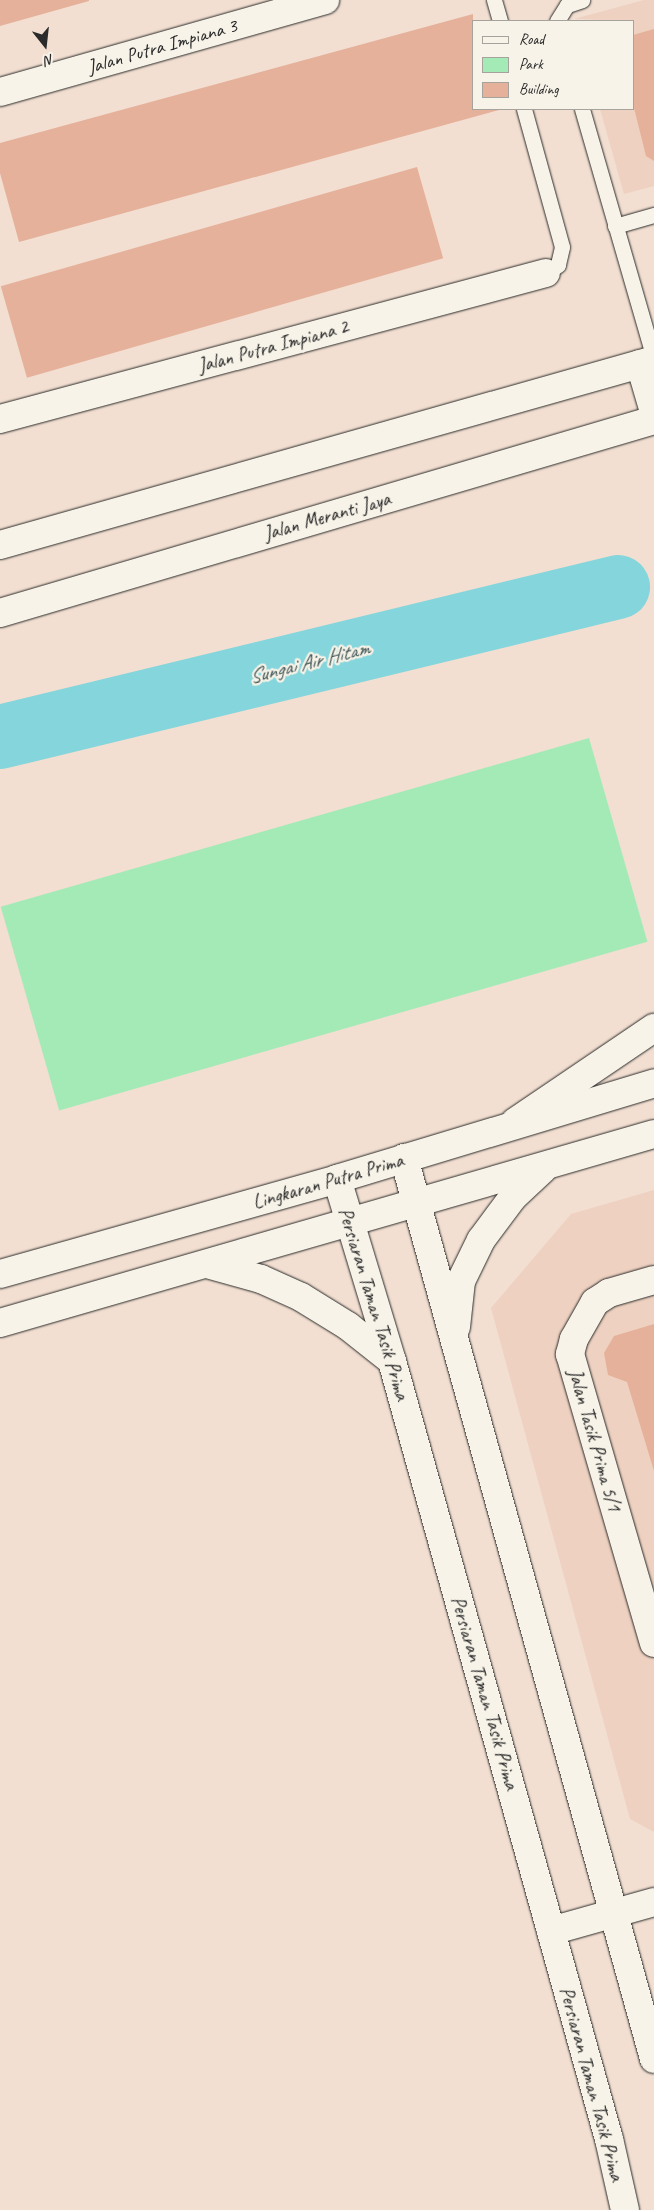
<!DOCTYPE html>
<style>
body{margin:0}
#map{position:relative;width:654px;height:2210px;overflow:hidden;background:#f2dfd1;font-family:Caveat,sans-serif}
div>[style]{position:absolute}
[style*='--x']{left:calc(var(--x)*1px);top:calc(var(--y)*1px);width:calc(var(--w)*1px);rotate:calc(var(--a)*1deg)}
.built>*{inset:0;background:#eed1c0}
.green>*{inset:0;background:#a4eab6;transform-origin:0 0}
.river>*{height:64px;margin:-32px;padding:0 32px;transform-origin:32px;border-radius:32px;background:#84d5dc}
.building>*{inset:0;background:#e6b19a;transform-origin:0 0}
.roads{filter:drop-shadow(0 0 1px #2b2b2b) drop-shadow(0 0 1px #2b2b2b)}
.service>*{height:15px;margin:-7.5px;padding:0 7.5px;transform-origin:7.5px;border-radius:7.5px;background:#f7f3e8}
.minor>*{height:28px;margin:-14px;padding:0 14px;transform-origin:14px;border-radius:14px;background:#f7f3e8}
.tertiary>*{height:28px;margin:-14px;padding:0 14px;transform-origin:14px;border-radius:14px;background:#f7f3e8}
.secondary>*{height:28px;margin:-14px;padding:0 14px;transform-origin:14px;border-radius:14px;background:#f7f3e8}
span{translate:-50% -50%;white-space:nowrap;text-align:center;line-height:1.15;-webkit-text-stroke:4.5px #f7f3e8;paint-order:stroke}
.street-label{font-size:20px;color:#2b2b2b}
.water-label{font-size:21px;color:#415657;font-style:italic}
.legend{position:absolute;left:472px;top:20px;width:162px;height:90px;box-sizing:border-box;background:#f7f3e8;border:1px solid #a5a39c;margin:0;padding:6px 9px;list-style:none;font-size:15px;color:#2b2b2b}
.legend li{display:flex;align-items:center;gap:10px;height:25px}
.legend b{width:25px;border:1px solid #a5a39c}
.north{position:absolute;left:20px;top:20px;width:50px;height:50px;-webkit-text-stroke:4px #f7f3e8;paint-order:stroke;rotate:164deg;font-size:14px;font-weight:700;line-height:20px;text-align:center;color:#2b2b2b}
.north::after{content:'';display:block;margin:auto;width:18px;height:22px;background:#2b2b2b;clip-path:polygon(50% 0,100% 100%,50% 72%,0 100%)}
</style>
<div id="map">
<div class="built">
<div style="clip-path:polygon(644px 0,654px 0,654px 186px,624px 194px,600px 109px,633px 109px,633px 21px,574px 19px)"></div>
<div style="clip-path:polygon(654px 1190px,654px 1832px,630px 1819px,491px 1308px,571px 1214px)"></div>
</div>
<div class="green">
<div style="left:589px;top:738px;width:212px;height:612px;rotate:74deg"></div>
</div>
<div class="river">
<div style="--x:0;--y:737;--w:636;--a:-13.64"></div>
</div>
<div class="building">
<div style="clip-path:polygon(0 0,89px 0,89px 1px,0 26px)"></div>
<div style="clip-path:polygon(473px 14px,473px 109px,499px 110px,19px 242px,0 173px,0 143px)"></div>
<div style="clip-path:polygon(654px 29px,654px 161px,646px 156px,633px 104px,633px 35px)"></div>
<div style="left:417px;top:167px;width:95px;height:433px;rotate:74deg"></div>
<div style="clip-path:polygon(654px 1324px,654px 1471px,627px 1382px,608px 1375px,604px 1353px,614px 1336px)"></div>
</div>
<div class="roads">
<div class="service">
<div style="--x:494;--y:0;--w:22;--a:74"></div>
<div style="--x:557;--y:21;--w:19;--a:-58"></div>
<div style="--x:567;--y:5;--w:16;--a:-18"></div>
<div style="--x:524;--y:109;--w:143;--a:74.6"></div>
<div style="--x:562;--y:247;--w:18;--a:103"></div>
<div style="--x:558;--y:265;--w:14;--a:146"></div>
<div style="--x:582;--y:109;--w:260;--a:73.9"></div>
<div style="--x:615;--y:226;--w:41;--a:-15.8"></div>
</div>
<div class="minor">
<div style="--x:0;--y:92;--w:338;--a:-15.8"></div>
<div style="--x:0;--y:419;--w:565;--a:-14.97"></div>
<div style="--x:654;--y:1280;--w:47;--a:163.9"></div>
<div style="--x:609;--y:1293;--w:17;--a:147"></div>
<div style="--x:595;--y:1302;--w:43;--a:119.6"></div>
<div style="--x:574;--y:1339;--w:16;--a:105"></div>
<div style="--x:570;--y:1354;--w:301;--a:73.8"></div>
<div style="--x:551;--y:1931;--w:107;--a:-15.7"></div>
</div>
<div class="tertiary">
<div style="--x:640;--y:364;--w:50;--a:73.7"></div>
<div style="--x:0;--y:545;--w:680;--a:-15.79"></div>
<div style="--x:0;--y:613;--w:682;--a:-16.44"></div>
<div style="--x:515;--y:1122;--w:168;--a:-34.1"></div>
</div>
<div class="secondary">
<div style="--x:404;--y:1158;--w:935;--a:74.49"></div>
<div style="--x:337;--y:1179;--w:190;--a:73.2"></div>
<div style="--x:392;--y:1361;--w:808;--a:74.42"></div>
<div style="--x:609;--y:2139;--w:73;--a:77.3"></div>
<div style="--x:207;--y:1264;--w:56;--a:15.5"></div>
<div style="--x:261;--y:1279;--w:44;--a:24.2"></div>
<div style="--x:301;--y:1297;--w:55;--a:31.7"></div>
<div style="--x:348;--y:1326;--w:56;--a:38.5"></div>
<div style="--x:0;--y:1274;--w:350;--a:-15.7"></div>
<div style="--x:337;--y:1179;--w:331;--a:-16.8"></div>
<div style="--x:0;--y:1323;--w:681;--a:-16.12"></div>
<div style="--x:456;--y:1327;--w:46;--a:-83.8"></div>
<div style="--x:461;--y:1281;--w:46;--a:-64"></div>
<div style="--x:481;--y:1240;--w:54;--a:-53.3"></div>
<div style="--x:513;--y:1197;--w:41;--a:-43"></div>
</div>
</div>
<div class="street-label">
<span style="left:162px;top:46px;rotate:-16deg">Jalan Putra Impiana 3</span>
<span style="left:273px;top:346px;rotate:-15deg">Jalan Putra Impiana 2</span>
<span style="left:327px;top:516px;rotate:-16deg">Jalan Meranti Jaya</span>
<span style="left:328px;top:1181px;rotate:-16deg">Lingkaran Putra Prima</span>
<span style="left:374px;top:1304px;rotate:73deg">Persiaran Taman Tasik Prima</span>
<span style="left:595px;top:1440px;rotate:74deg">Jalan Tasik Prima 5/1</span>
<span style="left:485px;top:1693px;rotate:74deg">Persiaran Taman Tasik Prima</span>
<span style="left:592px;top:2084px;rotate:75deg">Persiaran Taman Tasik Prima</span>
</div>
<div class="water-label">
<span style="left:309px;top:662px;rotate:-14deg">Sungai Air Hitam</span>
</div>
<ul class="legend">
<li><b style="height:6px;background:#f7f3e8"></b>Road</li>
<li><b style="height:14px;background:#a4eab6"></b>Park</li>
<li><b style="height:14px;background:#e6b19a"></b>Building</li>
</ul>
<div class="north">N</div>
</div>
